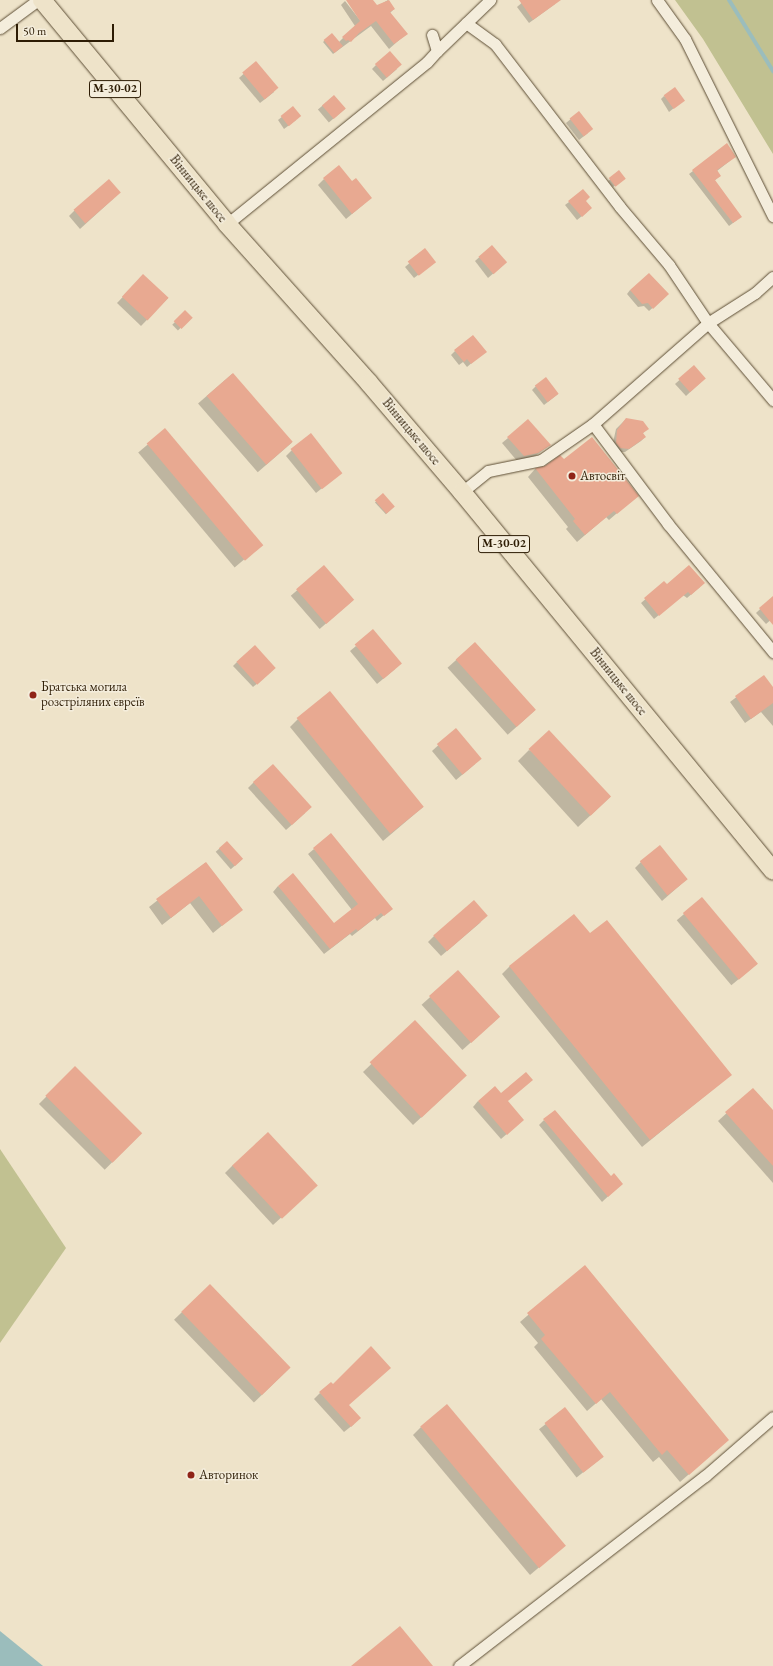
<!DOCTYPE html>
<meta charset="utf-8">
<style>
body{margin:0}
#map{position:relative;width:773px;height:1666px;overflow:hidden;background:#eee3c9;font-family:"EB Garamond",serif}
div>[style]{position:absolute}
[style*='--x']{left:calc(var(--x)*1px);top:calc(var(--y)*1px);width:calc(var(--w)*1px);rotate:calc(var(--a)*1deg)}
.green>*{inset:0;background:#c1c191}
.water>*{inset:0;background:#9bbdbc}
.shadow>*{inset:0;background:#0003;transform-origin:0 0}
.stream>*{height:4px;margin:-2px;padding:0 2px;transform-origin:2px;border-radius:2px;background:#9bbdbc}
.building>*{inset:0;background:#e8a991;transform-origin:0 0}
.roads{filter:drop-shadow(0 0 1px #5d4e35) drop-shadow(0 0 1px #5d4e35)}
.minor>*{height:11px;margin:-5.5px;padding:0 5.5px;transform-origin:5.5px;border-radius:5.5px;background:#f4eddc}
.primary>*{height:18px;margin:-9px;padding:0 9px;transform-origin:9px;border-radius:9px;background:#eee3c9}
.dots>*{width:11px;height:11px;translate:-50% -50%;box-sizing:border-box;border:2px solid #f4eddc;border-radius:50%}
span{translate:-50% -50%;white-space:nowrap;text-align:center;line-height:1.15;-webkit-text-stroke:3px #f4eddc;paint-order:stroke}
.shield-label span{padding:1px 3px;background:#f4eddc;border:1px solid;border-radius:3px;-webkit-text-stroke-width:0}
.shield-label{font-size:12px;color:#2d1c04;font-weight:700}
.street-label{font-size:13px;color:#2d1c04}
.poi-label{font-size:13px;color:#2d1c04}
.left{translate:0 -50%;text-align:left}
.scale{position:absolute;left:16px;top:24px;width:98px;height:18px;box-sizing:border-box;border:2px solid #2d1c04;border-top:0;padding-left:5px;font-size:12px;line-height:14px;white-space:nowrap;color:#2d1c04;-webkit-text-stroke:3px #f4eddc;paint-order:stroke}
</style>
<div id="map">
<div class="green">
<div style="clip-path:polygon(675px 0,773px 0,773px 154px,703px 39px)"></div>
<div style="clip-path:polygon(0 1149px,66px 1248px,0 1343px)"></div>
</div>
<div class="water">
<div style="clip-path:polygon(0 1631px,43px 1666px,0 1666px)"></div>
</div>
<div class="shadow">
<div style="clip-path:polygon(347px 0,372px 0,376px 7px,388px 0,394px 9px,390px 13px,406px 34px,389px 49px,371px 26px,333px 54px,323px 42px,332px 34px,339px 42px,355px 26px,341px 5px,345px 1px,363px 24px)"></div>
<div style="clip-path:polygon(525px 0,552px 0,555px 4px,529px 23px,517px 7px)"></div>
<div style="clip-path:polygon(256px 63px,274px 92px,260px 103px,239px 78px)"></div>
<div style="clip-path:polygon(376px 65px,397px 69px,383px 81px,372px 69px)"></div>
<div style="left:334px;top:96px;width:17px;height:21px;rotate:50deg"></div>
<div style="clip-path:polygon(664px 96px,679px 104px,669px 112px,661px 99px)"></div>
<div style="clip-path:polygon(293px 108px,296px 120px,284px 129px,278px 120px)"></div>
<div style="clip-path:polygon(579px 112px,588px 133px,579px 140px,566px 123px)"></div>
<div style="clip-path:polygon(731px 160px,717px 171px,720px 176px,714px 181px,737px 220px,729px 226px,689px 174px,693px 171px)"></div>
<div style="clip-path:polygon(619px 172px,623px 180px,613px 187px,608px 181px)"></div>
<div style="clip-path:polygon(324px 179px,364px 204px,346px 219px,318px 185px)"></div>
<div style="clip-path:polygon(114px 198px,80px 229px,69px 216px,75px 210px)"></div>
<div style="clip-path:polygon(585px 201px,587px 212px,577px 220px,565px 205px,569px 202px)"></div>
<div style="clip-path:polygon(492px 246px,502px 266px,488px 278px,475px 261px)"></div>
<div style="clip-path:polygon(425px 250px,431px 265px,414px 278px,405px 267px)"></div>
<div style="clip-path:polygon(138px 281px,168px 298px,141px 326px,117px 303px)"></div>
<div style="clip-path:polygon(630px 290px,664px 298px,649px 311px,644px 306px,638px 307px,627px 294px)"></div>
<div style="left:185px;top:312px;width:8px;height:18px;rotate:45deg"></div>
<div style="clip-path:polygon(455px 351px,481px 355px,467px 367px,463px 362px,459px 365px,451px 355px)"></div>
<div style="clip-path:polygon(694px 367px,701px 382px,686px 396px,675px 384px)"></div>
<div style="left:232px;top:374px;width:91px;height:45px;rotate:49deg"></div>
<div style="clip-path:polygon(536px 386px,558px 394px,544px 405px,532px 390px)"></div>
<div style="clip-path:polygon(626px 419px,647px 429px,642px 434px,645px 437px,641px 441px,625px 452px,616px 452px,612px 447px,616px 429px)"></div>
<div style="left:165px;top:430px;width:150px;height:35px;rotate:50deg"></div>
<div style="clip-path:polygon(508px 438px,550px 445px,531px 459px,518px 462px,502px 443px)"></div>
<div style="clip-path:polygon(292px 450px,341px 473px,316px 493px,286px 456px)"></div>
<div style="clip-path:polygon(564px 460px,637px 496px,609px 520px,606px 517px,577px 542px,566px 529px,568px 527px,528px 477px,535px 469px)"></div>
<div style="left:383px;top:495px;width:16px;height:11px;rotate:47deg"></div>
<div style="left:324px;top:567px;width:44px;height:44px;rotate:49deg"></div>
<div style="clip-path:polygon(664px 583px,667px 586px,700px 587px,687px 598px,683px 595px,654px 619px,641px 603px)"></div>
<div style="clip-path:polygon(771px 599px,773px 618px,766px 624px,756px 613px)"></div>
<div style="left:475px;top:643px;width:90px;height:37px;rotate:48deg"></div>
<div style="clip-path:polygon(356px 646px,395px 669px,377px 684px,350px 651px)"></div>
<div style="clip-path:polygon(237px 662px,271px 672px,253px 687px,233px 666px)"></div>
<div style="clip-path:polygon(764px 676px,773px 689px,773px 726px,761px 712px,745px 723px,730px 702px)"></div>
<div style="clip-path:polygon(298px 719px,423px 807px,383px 841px,290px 727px)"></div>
<div style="clip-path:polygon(456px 729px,475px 764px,456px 780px,432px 751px)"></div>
<div style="clip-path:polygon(529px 750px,610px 797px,578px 827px,518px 761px)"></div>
<div style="clip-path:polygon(254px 782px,305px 813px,286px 830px,248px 788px)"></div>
<div style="left:227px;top:842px;width:23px;height:15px;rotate:49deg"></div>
<div style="clip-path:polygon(314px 849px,391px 909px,377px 921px,375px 918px,352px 936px,350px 934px,324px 954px,273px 892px,278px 886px,334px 925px,352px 910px,308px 854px)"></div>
<div style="clip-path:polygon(641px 862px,687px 879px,662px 901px,635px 868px)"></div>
<div style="clip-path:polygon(205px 863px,241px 910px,213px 933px,190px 903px,162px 925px,149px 907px)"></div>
<div style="left:702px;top:899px;width:85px;height:33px;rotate:50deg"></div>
<div style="clip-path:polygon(481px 922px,441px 956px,428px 942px,434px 936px)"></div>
<div style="clip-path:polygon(590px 934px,722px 1082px,642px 1147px,502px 974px,510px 966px)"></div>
<div style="left:458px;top:972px;width:61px;height:49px;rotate:48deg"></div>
<div style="clip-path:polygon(415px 1022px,458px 1083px,413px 1125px,363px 1072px)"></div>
<div style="left:75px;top:1068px;width:93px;height:51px;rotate:45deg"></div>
<div style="clip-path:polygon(753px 1089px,773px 1111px,773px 1183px,718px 1121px)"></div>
<div style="clip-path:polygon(478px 1101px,517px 1125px,501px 1139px,473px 1107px)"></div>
<div style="clip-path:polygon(544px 1120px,616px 1189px,602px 1202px,539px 1125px)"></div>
<div style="clip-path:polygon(233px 1165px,308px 1193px,273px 1225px,225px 1173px)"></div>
<div style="clip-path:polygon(585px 1266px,720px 1447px,680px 1482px,659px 1457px,653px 1462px,601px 1399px,587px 1411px,534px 1347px,538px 1343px,520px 1322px)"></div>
<div style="left:210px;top:1285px;width:115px;height:50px;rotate:46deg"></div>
<div style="clip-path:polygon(320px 1393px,348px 1405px,354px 1424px,344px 1432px,314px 1399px)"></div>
<div style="left:565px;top:1409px;width:61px;height:33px;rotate:52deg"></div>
<div style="clip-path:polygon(421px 1427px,564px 1546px,530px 1575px,413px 1435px)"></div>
</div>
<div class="stream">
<div style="--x:729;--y:0;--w:84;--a:58.2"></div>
</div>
<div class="building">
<div style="clip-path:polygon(346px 0,373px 0,377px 5px,389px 0,395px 9px,390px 12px,408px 34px,394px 44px,376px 21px,359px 33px,351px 42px,348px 40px,346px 41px,342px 37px,360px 21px)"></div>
<div style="clip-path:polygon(519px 0,561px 0,533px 20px)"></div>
<div style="left:332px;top:33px;width:17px;height:11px;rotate:50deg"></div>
<div style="left:390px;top:51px;width:18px;height:20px;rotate:49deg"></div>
<div style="left:256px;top:61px;width:35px;height:18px;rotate:50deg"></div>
<div style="left:675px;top:87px;width:17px;height:14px;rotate:54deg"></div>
<div style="left:334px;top:95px;width:18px;height:16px;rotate:49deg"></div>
<div style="left:293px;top:106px;width:13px;height:16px;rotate:51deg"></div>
<div style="left:579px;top:111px;width:23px;height:12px;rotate:52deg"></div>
<div style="clip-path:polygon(727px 143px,736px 157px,717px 170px,721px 176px,715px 180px,742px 217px,733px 223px,692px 170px)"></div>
<div style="clip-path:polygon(339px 165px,352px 181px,356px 178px,372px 198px,352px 214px,323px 178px)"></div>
<div style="left:619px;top:170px;width:11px;height:13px;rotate:52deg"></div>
<div style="left:109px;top:179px;width:18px;height:47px;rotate:49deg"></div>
<div style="clip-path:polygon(583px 189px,590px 197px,586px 201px,592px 208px,582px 217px,568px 201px)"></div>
<div style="left:492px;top:245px;width:23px;height:18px;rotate:49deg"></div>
<div style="left:425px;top:248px;width:18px;height:22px;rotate:52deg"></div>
<div style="clip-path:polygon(649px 273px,669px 294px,653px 309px,648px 303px,642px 304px,630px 290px)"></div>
<div style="left:143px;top:274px;width:35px;height:31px;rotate:43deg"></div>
<div style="left:185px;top:310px;width:11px;height:16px;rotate:45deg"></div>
<div style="clip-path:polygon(473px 335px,487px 352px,471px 364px,467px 359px,464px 362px,454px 350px)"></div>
<div style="left:694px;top:365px;width:18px;height:21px;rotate:49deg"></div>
<div style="left:233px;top:373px;width:91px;height:35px;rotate:49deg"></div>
<div style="left:546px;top:377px;width:21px;height:14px;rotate:53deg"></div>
<div style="clip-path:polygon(626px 418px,643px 421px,649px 429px,643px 433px,646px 437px,629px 449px,620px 448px,616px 443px,617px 430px)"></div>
<div style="clip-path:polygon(528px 419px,551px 445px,538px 453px,524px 456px,507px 437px)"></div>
<div style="left:165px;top:428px;width:153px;height:24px;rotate:50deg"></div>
<div style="left:311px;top:433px;width:51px;height:26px;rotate:52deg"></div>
<div style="clip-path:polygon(592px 437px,639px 496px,617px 514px,614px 511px,585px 535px,573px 521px,575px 519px,535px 468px,545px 466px,560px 455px,564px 459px)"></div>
<div style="left:383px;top:493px;width:18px;height:11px;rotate:49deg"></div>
<div style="left:324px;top:565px;width:46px;height:37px;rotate:49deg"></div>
<div style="clip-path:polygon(689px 565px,705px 583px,691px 595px,688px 592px,659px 616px,644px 598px,664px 581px,667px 584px)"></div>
<div style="clip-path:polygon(773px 596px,773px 625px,759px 608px)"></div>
<div style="left:373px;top:629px;width:45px;height:24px;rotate:50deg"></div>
<div style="left:475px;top:642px;width:91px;height:26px;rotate:48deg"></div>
<div style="left:255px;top:645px;width:31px;height:25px;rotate:48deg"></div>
<div style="clip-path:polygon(764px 675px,773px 687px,773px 703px,751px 719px,735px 696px)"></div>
<div style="left:330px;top:691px;width:149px;height:43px;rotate:51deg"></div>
<div style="left:456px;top:728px;width:40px;height:25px;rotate:50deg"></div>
<div style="left:549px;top:730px;width:91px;height:28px;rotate:47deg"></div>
<div style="left:273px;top:764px;width:58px;height:27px;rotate:48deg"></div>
<div style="clip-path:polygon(331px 833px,393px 909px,384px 916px,381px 913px,358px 931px,356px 929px,330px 949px,278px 886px,293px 873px,334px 923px,358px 904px,313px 848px)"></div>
<div style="left:227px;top:841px;width:24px;height:11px;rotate:48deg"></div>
<div style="left:660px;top:845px;width:44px;height:26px;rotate:51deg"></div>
<div style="clip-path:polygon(206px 862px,243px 910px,222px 926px,199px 896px,171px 918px,156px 899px)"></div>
<div style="left:702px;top:897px;width:87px;height:25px;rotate:50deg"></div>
<div style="left:474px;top:900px;width:21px;height:54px;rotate:49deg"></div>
<div style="clip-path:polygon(574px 914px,590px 933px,607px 920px,732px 1075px,650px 1140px,509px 966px)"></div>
<div style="left:458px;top:970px;width:63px;height:39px;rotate:48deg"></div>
<div style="left:415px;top:1020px;width:76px;height:62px;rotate:47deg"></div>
<div style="left:75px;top:1066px;width:95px;height:42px;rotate:45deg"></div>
<div style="clip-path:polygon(526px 1072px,533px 1080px,508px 1101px,524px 1120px,507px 1135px,478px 1101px,495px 1086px,501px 1093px)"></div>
<div style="clip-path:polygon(753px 1088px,773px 1110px,773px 1166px,725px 1112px)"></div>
<div style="clip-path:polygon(555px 1110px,611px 1176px,614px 1173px,623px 1184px,608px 1197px,543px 1119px)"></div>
<div style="left:268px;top:1132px;width:73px;height:49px;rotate:47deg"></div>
<div style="clip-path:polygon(585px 1265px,729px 1440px,689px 1475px,667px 1450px,662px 1455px,610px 1392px,596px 1404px,541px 1339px,545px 1335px,527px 1313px)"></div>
<div style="left:210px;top:1284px;width:116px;height:40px;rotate:46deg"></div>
<div style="clip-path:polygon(371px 1346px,391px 1368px,349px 1405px,361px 1418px,351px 1427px,319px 1392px,331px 1382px,333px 1384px)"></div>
<div style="left:447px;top:1404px;width:185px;height:35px;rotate:50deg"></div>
<div style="left:565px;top:1407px;width:63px;height:26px;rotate:52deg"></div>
<div style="clip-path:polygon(400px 1626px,433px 1666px,351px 1666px)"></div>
</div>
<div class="roads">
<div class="minor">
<div style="--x:657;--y:0;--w:48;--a:54.3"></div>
<div style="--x:685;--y:39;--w:198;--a:63.6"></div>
<div style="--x:466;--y:23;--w:36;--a:36"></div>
<div style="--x:495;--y:44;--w:205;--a:52.5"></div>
<div style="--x:620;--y:207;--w:76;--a:49.8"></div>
<div style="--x:669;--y:265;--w:70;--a:56.1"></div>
<div style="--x:708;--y:323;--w:101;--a:49.8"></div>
<div style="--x:0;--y:28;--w:47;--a:-36.4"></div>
<div style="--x:437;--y:51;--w:74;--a:-43.9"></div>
<div style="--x:227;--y:224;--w:257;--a:-39"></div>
<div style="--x:427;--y:62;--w:15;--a:-48"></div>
<div style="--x:437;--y:51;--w:17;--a:-107"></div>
<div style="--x:593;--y:424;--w:125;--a:53.1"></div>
<div style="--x:668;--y:524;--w:166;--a:50.6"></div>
<div style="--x:462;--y:492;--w:33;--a:-39"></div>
<div style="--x:488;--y:471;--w:54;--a:-11.7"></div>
<div style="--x:541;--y:460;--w:63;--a:-34.7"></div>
<div style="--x:593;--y:424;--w:153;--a:-41.3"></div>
<div style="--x:708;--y:323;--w:56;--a:-32.6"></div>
<div style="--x:755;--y:293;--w:24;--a:-42"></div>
<div style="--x:459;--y:1666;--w:311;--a:-37.7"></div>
<div style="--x:705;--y:1476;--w:90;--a:-40.9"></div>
</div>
<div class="primary">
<div style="--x:42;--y:0;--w:291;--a:50.4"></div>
<div style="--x:227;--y:224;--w:213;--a:48.2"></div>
<div style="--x:369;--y:383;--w:143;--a:49.5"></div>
<div style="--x:462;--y:492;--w:490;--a:50.6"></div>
</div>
</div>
<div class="dots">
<div style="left:572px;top:476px;background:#8f2418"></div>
<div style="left:33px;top:695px;background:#8f2418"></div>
<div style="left:191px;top:1475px;background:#8f2418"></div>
</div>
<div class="shield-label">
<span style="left:115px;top:89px">М-30-02</span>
<span style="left:504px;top:544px">М-30-02</span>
</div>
<div class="street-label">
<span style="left:198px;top:189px;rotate:51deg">Вінницьке шосе</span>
<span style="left:411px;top:432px;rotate:50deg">Вінницьке шосе</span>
<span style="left:618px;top:682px;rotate:51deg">Вінницьке шосе</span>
</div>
<div class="poi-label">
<span class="left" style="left:580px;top:476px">Автосвіт</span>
<span class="left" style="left:41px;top:695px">Братська могила<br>розстріляних євреїв</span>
<span class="left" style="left:199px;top:1475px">Авторинок</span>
</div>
<div class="scale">50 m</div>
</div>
